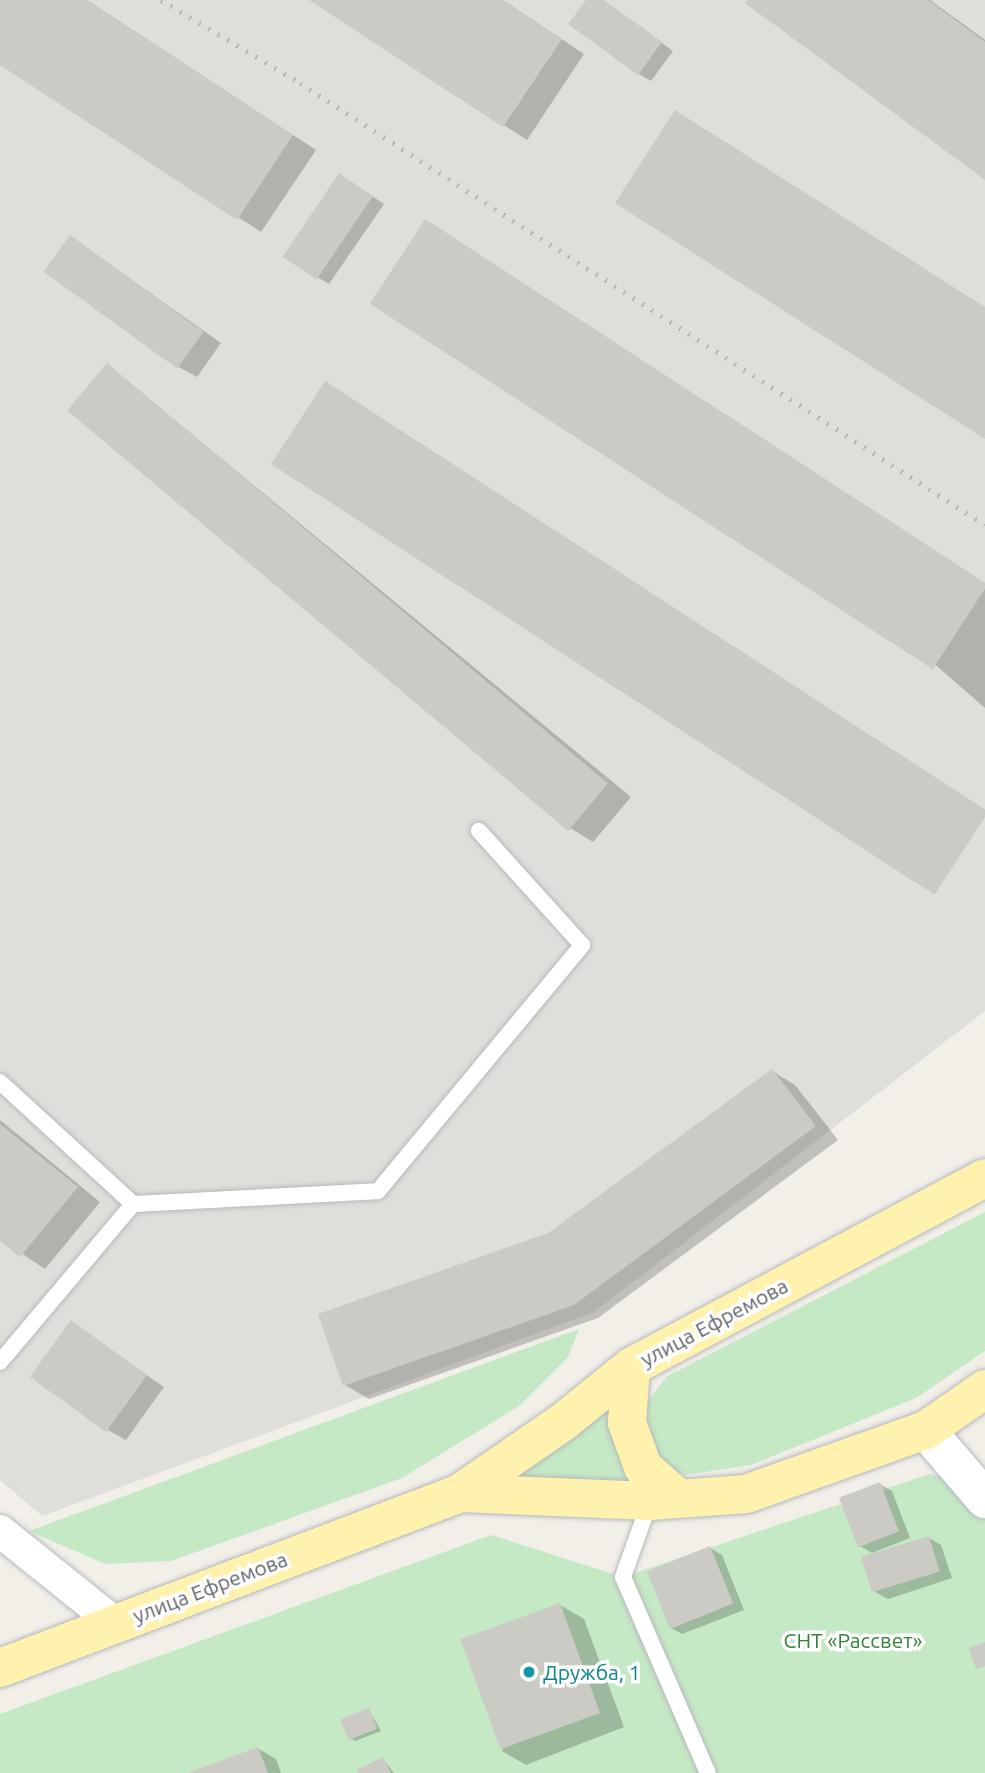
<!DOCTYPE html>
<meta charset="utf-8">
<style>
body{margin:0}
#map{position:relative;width:985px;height:1773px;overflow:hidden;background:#f1efe8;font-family:Ubuntu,sans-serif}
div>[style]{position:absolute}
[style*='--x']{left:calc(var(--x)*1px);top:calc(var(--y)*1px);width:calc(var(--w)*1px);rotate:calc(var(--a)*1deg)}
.industrial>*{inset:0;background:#e0deda}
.green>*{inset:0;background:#c5e8c5}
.shadow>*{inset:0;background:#0003}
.building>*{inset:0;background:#cccac5;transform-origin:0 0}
.roads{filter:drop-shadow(0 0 2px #b5b8bc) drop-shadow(0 0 2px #b5b8bc)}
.service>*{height:16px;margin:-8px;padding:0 8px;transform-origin:8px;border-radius:8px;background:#fff}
.minor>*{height:32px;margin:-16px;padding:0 16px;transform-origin:16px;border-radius:16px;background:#fff}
.tertiary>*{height:38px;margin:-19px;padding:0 19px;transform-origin:19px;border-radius:19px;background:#fff}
.primary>*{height:38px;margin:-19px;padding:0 19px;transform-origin:19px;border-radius:19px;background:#fff2af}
.rail>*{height:5px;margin-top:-2.5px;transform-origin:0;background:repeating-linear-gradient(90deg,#b6b7b8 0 2px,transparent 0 11px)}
.dots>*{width:19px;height:19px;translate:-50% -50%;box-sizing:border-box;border:4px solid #fff;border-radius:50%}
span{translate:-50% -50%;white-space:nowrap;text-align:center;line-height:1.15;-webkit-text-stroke:7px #fff;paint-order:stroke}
.street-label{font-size:21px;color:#5f6368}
.park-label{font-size:21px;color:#348238}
.culture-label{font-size:21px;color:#0d838f}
.left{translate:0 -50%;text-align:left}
</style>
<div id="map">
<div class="industrial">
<div style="clip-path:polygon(0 0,985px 0,985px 1011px,594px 1312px,42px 1516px,0 1480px)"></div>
</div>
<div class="green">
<div style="clip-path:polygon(985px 1212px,985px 1351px,916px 1398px,751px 1465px,685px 1475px,657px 1462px,644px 1427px,647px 1403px,666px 1377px)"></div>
<div style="clip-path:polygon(579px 1329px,568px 1357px,519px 1406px,402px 1478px,171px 1561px,105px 1564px,29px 1531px)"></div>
<div style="clip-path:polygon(610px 1406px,632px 1481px,623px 1487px,521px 1483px,516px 1470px)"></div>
<div style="clip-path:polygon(930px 1474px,985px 1493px,985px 1773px,0 1773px,0 1714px,491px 1535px,623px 1577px)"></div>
</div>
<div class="shadow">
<div style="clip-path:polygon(0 0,87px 0,316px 150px,261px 232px,0 63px)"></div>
<div style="clip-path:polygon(312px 0,503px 0,584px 54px,527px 140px)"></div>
<div style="clip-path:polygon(589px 0,605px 1px,673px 51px,651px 81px,639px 74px)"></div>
<div style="clip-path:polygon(750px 0,930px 0,985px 40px,985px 177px)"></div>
<div style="clip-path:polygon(351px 182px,384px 204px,329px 284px,317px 277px)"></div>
<div style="clip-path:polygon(426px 221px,985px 588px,985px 708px)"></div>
<div style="clip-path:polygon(71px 237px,221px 343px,197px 377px,179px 367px)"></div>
<div style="clip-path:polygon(108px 365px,631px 797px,593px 842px,570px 828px)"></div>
<div style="clip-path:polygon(772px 1071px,795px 1085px,838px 1140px,598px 1318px,369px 1399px,345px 1385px)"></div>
<div style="clip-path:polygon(0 1120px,100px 1202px,45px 1269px,0 1239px)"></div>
<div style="clip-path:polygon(71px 1323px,164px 1387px,126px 1440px,108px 1430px)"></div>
<div style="clip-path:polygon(880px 1484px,892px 1491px,910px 1538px,872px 1553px,860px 1546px)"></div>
<div style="clip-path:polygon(929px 1538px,941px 1545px,952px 1578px,888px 1599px,875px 1592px)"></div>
<div style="clip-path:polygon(710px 1548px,722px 1555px,744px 1610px,682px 1634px,669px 1627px)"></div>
<div style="clip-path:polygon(560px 1605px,584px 1619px,624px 1727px,526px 1765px,502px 1751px)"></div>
<div style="clip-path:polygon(369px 1710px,381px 1731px,355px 1741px,350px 1737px)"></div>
<div style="clip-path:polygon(257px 1748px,276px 1759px,281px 1773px,192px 1773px)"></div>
<div style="clip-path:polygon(383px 1759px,394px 1773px,360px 1773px)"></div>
</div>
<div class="building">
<div style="clip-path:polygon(0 0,87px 0,293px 135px,237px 220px,0 65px)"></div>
<div style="clip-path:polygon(309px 0,503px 0,562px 39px,503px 127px)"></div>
<div style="clip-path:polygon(586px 0,604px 0,662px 42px,638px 75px,568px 24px)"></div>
<div style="clip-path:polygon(748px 0,928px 0,985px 42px,985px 180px,745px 3px)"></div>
<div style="clip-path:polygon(675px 110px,985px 307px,985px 439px,615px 203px)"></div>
<div style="left:339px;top:173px;width:41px;height:101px;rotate:34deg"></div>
<div style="left:425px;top:219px;width:671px;height:101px;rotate:33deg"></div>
<div style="left:70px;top:235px;width:165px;height:45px;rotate:36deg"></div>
<div style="left:107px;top:363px;width:654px;height:62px;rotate:40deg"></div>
<div style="left:325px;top:381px;width:791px;height:99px;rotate:33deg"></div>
<div style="clip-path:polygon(772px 1069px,816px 1126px,574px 1305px,343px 1386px,318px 1314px,548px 1233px)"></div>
<div style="clip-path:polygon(0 1124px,78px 1187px,20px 1257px,0 1241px)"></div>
<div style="left:71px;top:1320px;width:94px;height:70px;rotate:36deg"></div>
<div style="left:880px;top:1482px;width:53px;height:44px;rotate:69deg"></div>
<div style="left:929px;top:1536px;width:37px;height:71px;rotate:73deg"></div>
<div style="left:710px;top:1546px;width:62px;height:68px;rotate:68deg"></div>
<div style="left:560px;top:1603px;width:117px;height:106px;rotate:70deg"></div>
<div style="clip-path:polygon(985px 1642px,985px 1666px,976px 1669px,969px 1648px)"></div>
<div style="left:369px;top:1708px;width:22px;height:31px;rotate:68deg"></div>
<div style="clip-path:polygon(258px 1747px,268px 1773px,188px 1773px)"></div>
<div style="clip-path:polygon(383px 1757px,391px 1773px,358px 1773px,357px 1770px)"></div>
</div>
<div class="roads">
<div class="service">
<div style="--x:0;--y:1082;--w:180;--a:42.5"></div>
<div style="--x:133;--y:1204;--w:245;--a:-3"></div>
<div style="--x:378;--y:1191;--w:320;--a:-50.3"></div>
<div style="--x:582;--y:945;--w:154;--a:-132.1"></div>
<div style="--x:0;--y:1362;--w:207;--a:-49.9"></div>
<div style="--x:650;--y:1501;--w:81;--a:109.6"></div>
<div style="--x:623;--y:1577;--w:214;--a:66.6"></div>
</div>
<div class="minor">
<div style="--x:0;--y:1531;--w:147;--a:38.7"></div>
</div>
<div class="tertiary">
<div style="--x:926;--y:1430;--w:91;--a:49.5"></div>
</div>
<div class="primary">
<div style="--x:985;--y:1178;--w:401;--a:151.9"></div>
<div style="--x:631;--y:1367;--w:87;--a:141"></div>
<div style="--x:563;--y:1422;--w:125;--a:145.4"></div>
<div style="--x:460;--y:1493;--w:190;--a:2.4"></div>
<div style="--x:650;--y:1501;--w:96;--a:-4.2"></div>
<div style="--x:746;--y:1494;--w:191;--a:-19.6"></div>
<div style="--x:926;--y:1430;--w:72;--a:-34.8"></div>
<div style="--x:631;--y:1367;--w:56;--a:94.1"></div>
<div style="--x:627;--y:1423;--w:47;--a:70"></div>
<div style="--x:643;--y:1467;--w:47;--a:41.5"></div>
<div style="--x:0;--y:1668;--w:492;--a:-20.8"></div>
</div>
</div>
<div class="rail">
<div style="--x:161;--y:0;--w:162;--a:30.8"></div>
<div style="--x:300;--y:83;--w:815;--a:32.83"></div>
</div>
<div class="dots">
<div style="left:529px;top:1672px;background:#0f9aa8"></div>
</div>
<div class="street-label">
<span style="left:714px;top:1322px;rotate:-28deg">улица Ефремова</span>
<span style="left:210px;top:1587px;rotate:-21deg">улица Ефремова</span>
</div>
<div class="park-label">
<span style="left:853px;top:1640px">СНТ «Рассвет»</span>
</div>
<div class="culture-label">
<span class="left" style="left:543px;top:1672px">Дружба, 1</span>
</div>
</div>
